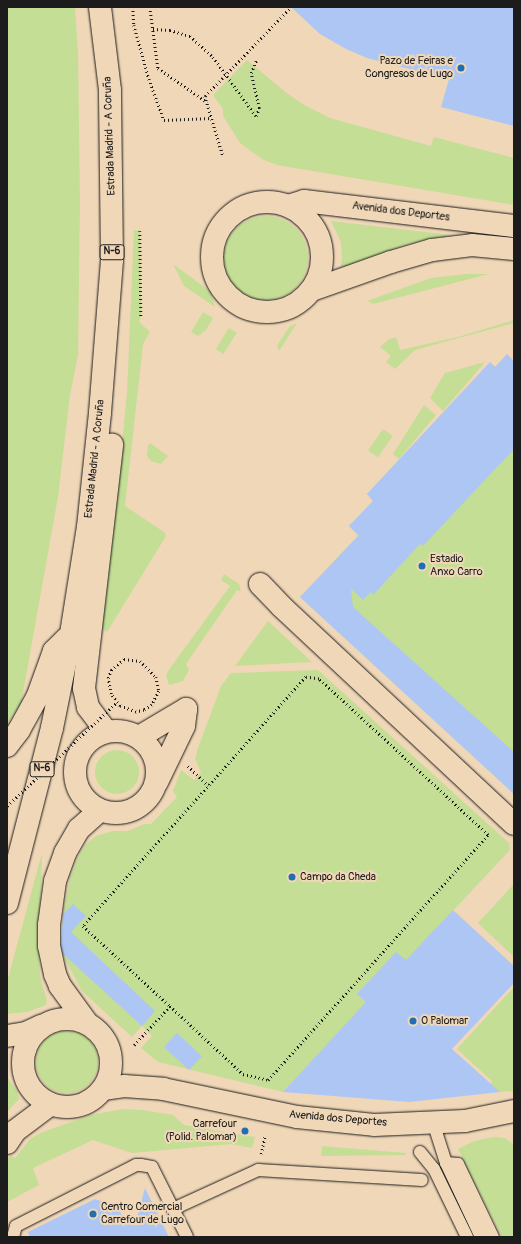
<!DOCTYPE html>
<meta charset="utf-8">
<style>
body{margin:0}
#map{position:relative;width:521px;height:1244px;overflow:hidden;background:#f0d7b8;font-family:Pangolin,sans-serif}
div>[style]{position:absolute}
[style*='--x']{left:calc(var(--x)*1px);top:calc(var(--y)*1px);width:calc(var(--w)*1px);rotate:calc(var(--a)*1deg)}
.green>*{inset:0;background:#c4de95;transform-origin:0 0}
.round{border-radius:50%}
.building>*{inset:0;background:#adc6f4;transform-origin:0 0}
.path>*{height:2.5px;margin-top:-1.25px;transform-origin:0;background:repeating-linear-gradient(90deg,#1c1c1c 0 1px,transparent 0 4px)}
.roads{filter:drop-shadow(0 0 1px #1c1c1c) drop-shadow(0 0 1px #1c1c1c)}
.lane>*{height:12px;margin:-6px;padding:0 6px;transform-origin:6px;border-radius:6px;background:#f0d7b8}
.street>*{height:22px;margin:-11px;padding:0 11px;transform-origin:11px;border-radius:11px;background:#f0d7b8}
.street>.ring{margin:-11px;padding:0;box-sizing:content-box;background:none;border:22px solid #f0d7b8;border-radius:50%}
.secondary>*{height:22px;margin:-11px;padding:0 11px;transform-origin:11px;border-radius:11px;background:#f0d7b8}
.secondary>.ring{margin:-11px;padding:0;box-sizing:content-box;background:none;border:22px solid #f0d7b8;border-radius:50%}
.highway>*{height:22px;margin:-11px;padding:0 11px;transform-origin:11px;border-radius:11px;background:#f0d7b8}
.path-bridge>*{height:2.5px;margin-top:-1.25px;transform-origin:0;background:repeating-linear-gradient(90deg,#1c1c1c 0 1px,transparent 0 4px)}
.dots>*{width:11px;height:11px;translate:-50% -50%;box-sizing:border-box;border:2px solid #f0d7b8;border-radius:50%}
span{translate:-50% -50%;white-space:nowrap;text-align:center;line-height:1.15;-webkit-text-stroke:4px #f0d7b8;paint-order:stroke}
.shield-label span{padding:1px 3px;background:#f0d7b8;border:1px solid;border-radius:3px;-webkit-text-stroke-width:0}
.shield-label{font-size:10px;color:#1c1c1c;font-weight:700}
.poi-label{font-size:11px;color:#1c1c1c}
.right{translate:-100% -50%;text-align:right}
.left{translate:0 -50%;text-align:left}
.street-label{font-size:11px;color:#1c1c1c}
.frame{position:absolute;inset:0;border:8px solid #1c1c1c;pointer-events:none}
</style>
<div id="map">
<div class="green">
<div style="clip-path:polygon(7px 7px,75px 7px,78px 52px,80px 202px,78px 355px,70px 395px,58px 497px,21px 704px,7px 724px)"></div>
<div style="clip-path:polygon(247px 60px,284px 91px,304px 105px,330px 118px,431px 146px,434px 137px,514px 158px,514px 205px,277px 165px,262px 159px,240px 143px,223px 116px,223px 109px,213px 95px)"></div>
<div class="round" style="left:224px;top:216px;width:84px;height:84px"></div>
<div style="clip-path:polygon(331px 221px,451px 235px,403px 245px,340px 271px,342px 258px,341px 242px)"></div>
<div style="clip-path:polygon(134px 230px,140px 231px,141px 316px,139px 322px,150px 332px,143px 344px,125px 506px,164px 532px,166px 536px,107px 632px,101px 628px,116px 506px,127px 393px)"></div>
<div style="clip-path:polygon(173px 264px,211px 292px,215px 307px,184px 286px)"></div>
<div style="clip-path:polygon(466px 274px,489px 274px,373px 304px,367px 301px,431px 278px)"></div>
<div style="clip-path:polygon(203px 312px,213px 318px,206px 330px,198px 336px,191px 332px)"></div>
<div style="clip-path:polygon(514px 320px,514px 323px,415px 350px,395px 369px,386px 362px,391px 356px,380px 347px,388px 340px,396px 337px,400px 350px,458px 337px)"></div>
<div style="clip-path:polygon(297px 323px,279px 351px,277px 346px,289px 327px)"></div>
<div style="left:229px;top:328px;width:9px;height:25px;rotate:32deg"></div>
<div style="clip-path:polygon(514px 361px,514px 794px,300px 597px,358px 536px,349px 526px,373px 501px,367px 494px,490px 363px,496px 367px)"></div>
<div style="clip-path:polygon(485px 362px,443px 411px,430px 398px,445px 373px)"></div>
<div style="clip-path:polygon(424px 405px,436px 415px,399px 459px,393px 454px)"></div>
<div style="left:383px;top:429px;width:12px;height:26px;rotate:35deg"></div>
<div style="clip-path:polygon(150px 443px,168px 456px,161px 464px,151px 461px,147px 456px,148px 446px)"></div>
<div style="clip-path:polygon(224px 574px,239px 584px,241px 592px,237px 590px,186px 664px,189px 670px,183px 681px,169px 685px,166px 676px,168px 671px,230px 586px,221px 580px)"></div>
<div style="clip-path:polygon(268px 621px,312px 662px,235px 666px)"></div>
<div style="clip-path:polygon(318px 670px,509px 843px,510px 850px,283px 1092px,158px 1062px,141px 1048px,152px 1036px,142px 1026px,132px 1037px,82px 991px,61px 952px,63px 914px,70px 878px,78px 857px,86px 844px,96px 836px,113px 831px,128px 831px,144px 824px,151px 824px,177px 797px,173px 791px,181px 770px,194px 780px,201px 772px,195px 759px,198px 748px,221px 686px,231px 673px)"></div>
<div class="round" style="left:95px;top:750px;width:44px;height:44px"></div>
<div style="clip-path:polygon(42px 853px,39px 952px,40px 976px,47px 1001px,46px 1005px,27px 1012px,7px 1014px,7px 982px)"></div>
<div style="clip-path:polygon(514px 884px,514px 957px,478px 923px)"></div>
<div style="clip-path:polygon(514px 987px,514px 1091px,500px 1092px,490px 1084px,492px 1081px,457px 1049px)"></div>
<div class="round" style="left:36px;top:1031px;width:62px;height:62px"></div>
<div style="clip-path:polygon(7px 1077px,17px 1091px,19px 1099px,7px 1112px)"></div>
<div style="clip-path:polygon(122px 1109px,142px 1110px,173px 1115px,184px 1125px,255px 1137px,252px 1148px,231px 1144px,132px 1153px,93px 1140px,33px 1168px,39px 1185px,7px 1202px,7px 1160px,10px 1155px,15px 1158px,31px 1138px,43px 1132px,91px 1115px)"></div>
<div style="clip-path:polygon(493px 1137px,505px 1138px,514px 1145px,514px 1237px,502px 1237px,458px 1149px,474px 1141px)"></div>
<div style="clip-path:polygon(322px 1146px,406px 1153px,406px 1155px,321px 1156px)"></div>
</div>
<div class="building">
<div style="clip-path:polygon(291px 7px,514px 7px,514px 126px,441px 107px,449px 79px,367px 58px,346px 49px,320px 34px)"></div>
<div style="clip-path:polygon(507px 354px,514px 361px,514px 449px,423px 546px,420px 544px,373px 595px,371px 592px,363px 600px,351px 589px,353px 607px,514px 752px,514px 794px,300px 597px,359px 535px,349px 526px,373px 501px,367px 494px,490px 362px,495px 367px)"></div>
<div style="clip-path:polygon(73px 904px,86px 916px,71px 932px,155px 1011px,142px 1026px,61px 952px,63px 914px)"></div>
<div style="clip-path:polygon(453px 910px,514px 966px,514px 983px,452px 1049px,500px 1092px,409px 1102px,283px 1092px,366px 1002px,357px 994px,396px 952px,406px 960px)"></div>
<div style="left:177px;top:1033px;width:34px;height:19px;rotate:43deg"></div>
<div style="clip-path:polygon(145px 1188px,169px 1237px,30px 1237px,28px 1232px,95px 1199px,118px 1207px,126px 1225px,136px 1221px)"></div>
</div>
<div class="path">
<div style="--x:133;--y:7;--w:18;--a:87"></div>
<div style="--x:134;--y:25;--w:56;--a:74.5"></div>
<div style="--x:149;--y:79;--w:44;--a:69.9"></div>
<div style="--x:164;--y:120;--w:48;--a:-2.4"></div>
<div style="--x:150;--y:7;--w:62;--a:82.5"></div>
<div style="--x:158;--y:68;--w:60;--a:34.8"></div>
<div style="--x:153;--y:29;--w:17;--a:3"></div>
<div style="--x:170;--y:30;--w:21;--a:17"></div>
<div style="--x:190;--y:36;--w:31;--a:42"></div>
<div style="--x:213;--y:57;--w:73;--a:53.9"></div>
<div style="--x:256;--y:116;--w:9;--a:-69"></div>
<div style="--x:259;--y:108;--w:36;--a:-103"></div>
<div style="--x:251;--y:73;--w:15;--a:-67"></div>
<div style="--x:205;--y:96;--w:63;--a:73.3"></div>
<div style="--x:140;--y:231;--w:85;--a:89.3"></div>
<div style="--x:124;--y:659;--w:16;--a:7"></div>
<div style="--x:140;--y:661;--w:23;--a:45"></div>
<div style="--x:156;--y:677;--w:14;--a:78"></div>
<div style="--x:159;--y:691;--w:16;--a:117"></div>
<div style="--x:152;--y:705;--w:9;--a:148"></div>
<div style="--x:144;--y:710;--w:8;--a:166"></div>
<div style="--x:136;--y:712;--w:17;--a:-159"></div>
<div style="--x:120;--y:706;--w:15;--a:-127"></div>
<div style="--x:111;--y:694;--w:16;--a:-101"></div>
<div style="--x:108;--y:678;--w:9;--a:-69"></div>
<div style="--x:111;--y:670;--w:17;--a:-40"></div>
<div style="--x:188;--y:766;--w:28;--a:44"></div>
<div style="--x:134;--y:1045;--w:53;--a:-47.3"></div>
<div style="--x:170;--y:1006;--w:100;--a:43"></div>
<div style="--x:243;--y:1074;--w:26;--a:13"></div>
<div style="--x:268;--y:1080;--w:329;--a:-48.1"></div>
<div style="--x:488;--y:835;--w:230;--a:-137.3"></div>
<div style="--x:319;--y:679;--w:13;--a:-171"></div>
<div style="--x:306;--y:677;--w:334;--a:131.8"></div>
<div style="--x:83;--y:926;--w:118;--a:42.6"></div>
<div style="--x:261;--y:1154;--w:19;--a:-78"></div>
</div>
<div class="roads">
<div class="lane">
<div style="--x:433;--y:1122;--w:43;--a:72.4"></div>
<div style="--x:446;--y:1163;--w:82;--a:64.7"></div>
<div style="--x:420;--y:1152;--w:22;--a:51"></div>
<div style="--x:434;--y:1169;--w:76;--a:64.1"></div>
<div style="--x:446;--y:1163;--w:12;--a:5"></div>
<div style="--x:458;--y:1164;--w:81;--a:64.4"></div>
<div style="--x:173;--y:1209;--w:94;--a:-24.6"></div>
<div style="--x:258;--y:1170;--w:164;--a:3.5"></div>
<div style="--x:13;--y:1237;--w:11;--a:-75"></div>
<div style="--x:16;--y:1226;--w:135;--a:-26.9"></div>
<div style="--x:136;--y:1165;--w:5;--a:0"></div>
<div style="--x:141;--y:1165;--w:11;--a:10"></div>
<div style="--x:152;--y:1167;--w:78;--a:63.4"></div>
</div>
<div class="street">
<div class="ring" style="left:212px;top:202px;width:88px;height:88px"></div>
<div style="--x:288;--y:206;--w:17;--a:-17"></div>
<div style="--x:304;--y:201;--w:211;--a:6.8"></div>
<div style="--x:312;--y:290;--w:84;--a:-19.5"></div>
<div style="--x:391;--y:262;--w:43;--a:-16.3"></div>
<div style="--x:432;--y:250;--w:40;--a:-7.1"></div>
<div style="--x:472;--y:245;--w:42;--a:5.4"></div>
<div style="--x:260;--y:584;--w:30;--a:46"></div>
<div style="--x:281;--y:606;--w:319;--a:43.1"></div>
<div class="ring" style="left:75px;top:731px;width:60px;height:60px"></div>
<div style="--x:139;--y:737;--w:55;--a:-30.8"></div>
<div style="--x:157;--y:782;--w:62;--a:-64.3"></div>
<div style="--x:184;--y:726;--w:17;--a:-83"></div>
<div style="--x:87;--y:1023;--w:46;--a:-126.1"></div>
<div style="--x:60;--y:986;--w:13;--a:-113"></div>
<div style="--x:55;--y:974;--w:29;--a:-102"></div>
<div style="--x:49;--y:946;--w:21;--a:-90"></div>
<div style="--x:49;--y:925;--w:44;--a:-82.2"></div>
<div style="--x:55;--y:881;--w:30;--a:-70"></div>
<div style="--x:65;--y:853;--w:28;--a:-60"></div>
<div style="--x:79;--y:829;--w:28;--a:-42"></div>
</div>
<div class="secondary">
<div class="ring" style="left:23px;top:1019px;width:66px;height:66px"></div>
<div style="--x:7;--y:1036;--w:19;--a:-9"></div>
<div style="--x:26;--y:1033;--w:17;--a:-25"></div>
<div style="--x:103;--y:1089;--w:21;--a:-8"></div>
<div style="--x:124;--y:1086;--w:39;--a:4"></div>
<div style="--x:163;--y:1089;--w:137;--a:11.8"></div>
<div style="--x:297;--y:1117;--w:77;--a:5.9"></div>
<div style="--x:374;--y:1125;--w:91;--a:-2.5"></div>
<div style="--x:465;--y:1121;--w:50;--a:-11.5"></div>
</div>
<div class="highway">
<div style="--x:106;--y:731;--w:30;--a:-127"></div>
<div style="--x:88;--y:707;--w:19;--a:-102"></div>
<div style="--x:84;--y:688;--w:245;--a:-83.4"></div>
<div style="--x:7;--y:746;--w:20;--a:-53"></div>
<div style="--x:19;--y:730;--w:37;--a:-61"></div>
<div style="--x:37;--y:698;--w:50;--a:-70.1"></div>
<div style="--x:54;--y:651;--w:17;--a:-45"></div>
<div style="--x:7;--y:903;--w:181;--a:-75.6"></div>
<div style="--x:52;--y:728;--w:96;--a:-78.6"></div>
<div style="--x:71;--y:634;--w:108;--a:-81"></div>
<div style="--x:88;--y:527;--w:115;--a:-84"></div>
<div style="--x:100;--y:413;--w:153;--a:-85.5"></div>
<div style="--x:112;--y:260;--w:170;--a:-90.7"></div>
<div style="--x:110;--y:90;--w:84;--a:-96.9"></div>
<div style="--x:7;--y:1143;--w:14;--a:-56"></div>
<div style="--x:15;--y:1131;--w:45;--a:-36.9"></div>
</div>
</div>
<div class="path-bridge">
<div style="--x:205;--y:96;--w:124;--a:-46"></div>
<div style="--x:7;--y:806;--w:150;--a:-43.4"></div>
</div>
<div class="dots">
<div style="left:461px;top:68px;background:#1f6fb2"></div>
<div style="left:422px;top:566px;background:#1f6fb2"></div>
<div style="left:292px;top:877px;background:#1f6fb2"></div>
<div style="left:413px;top:1021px;background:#1f6fb2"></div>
<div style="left:245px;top:1131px;background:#1f6fb2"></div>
<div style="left:93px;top:1214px;background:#1f6fb2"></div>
</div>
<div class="shield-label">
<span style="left:112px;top:252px">N-6</span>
<span style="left:42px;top:769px">N-6</span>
</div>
<div class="poi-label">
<span class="right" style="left:453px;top:68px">Pazo de Feiras e<br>Congresos de Lugo</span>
<span class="left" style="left:430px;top:566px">Estadio<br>Anxo Carro</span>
<span class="left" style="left:300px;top:877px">Campo da Cheda</span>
<span class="left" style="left:421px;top:1021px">O Palomar</span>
<span class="right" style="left:237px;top:1131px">Carrefour<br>(Polid. Palomar)</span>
<span class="left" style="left:101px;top:1214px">Centro Comercial<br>Carrefour de Lugo</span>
</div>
<div class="street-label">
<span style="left:110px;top:136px;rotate:-92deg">Estrada Madrid - A Coruña</span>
<span style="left:401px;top:212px;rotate:7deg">Avenida dos Deportes</span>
<span style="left:95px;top:459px;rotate:-84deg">Estrada Madrid - A Coruña</span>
<span style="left:338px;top:1119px;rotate:5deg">Avenida dos Deportes</span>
</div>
<div class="frame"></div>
</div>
